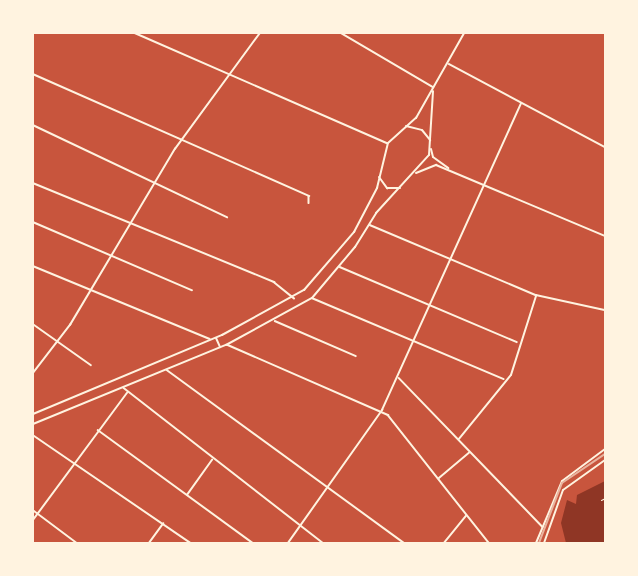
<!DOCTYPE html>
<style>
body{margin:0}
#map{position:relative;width:638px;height:576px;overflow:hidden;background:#c8553d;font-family:"Alegreya Sans",sans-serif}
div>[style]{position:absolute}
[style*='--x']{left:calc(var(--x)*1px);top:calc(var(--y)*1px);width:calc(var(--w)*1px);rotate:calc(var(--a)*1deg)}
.water>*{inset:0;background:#8f3625}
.path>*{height:1px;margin:-0.5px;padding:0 0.5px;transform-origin:0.5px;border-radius:0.5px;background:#fff3e0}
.minor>*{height:1.5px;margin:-0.75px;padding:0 0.75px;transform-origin:0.75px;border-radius:0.75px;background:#fff3e0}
.tertiary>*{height:1.5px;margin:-0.75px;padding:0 0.75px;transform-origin:0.75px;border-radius:0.75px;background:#fff3e0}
.secondary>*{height:2px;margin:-1px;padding:0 1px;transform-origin:1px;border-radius:1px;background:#fff3e0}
.primary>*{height:2px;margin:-1px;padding:0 1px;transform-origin:1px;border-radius:1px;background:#fff3e0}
.tram>*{height:1.5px;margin:-0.75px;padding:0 0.75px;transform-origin:0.75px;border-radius:0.75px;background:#e9b49f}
span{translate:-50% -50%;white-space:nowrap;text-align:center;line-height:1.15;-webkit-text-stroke:4.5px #fff3e0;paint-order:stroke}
.frame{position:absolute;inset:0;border:34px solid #fff3e0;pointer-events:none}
</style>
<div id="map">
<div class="water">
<div style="clip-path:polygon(605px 481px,605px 543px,566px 543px,561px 523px,567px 500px,576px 504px,577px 495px)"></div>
</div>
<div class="path">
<div style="--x:604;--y:482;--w:1;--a:45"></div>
<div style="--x:601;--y:500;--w:4;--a:-27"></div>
</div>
<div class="minor">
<div style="--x:449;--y:64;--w:177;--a:28"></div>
<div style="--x:33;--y:74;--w:302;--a:23.8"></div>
<div style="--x:309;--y:196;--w:7;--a:90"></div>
<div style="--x:33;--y:125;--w:215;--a:25.4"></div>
<div style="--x:33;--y:183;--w:261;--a:22.3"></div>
<div style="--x:274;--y:282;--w:26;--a:39"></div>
<div style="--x:33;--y:222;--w:173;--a:23.2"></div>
<div style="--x:370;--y:225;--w:180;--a:22.9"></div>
<div style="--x:536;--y:295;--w:71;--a:12.3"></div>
<div style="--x:33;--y:266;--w:191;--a:22.4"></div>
<div style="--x:340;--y:267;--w:192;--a:23"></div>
<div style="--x:312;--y:298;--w:208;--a:22.9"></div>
<div style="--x:275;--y:321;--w:88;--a:23.4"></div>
<div style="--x:33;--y:324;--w:71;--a:35.3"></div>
<div style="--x:228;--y:345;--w:175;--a:23.6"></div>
<div style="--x:388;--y:415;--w:163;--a:51.7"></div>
<div style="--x:167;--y:370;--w:293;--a:36.1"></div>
<div style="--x:33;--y:373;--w:61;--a:-52.4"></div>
<div style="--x:70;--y:325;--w:205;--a:-59.2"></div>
<div style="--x:175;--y:149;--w:144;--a:-53.8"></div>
<div style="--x:399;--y:378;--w:207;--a:46"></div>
<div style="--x:124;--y:388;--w:252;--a:37.9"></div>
<div style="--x:98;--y:430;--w:192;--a:36.1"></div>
<div style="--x:459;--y:439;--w:82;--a:-50.9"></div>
<div style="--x:511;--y:375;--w:83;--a:-72.4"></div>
<div style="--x:439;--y:478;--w:39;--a:-40"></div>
<div style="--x:187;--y:495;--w:43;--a:-54.5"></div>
<div style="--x:33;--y:510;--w:55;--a:36.9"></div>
<div style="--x:33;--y:520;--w:158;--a:-53.5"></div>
<div style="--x:149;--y:543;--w:24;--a:-54"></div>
<div style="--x:288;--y:543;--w:163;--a:-54.7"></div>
<div style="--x:382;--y:410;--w:336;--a:-65.6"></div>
<div style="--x:444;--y:543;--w:35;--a:-51"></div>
</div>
<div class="tertiary">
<div style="--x:135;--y:33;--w:275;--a:23.6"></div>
<div style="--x:341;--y:33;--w:107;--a:30.4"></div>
<div style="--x:33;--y:435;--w:191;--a:34.4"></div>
</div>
<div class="secondary">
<div style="--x:431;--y:149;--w:8;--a:76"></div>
<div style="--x:433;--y:157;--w:19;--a:36"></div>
<div style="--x:416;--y:173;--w:22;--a:-22"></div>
<div style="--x:436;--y:165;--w:183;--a:22.8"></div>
<div style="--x:536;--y:543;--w:67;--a:-67.2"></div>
<div style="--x:562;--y:481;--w:54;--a:-36.7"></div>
<div style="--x:544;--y:543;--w:56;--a:-70.3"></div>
<div style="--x:563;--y:490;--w:52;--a:-35.5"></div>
</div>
<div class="primary">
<div style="--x:406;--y:126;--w:16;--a:14"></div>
<div style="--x:422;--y:130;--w:13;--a:51"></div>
<div style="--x:379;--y:177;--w:14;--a:54"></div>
<div style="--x:387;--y:188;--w:13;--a:0"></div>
<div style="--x:216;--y:338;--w:10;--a:66"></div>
<div style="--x:33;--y:414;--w:205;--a:-22.7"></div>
<div style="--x:222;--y:335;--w:94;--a:-28.8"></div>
<div style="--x:304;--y:290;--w:77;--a:-49.2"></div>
<div style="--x:354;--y:232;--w:50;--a:-62.4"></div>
<div style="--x:377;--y:188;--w:46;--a:-76.3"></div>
<div style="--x:388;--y:143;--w:38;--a:-42"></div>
<div style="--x:416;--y:118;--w:98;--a:-60.5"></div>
<div style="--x:33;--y:424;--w:209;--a:-22.3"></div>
<div style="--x:226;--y:345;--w:98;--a:-28.7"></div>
<div style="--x:312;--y:298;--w:67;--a:-49.9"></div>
<div style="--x:355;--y:247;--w:40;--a:-58"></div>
<div style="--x:376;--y:213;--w:79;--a:-47.6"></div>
<div style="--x:429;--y:155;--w:64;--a:-86.4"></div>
</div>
<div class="tram">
<div style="--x:539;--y:543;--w:64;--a:-69"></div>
<div style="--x:562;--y:483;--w:52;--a:-34"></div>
</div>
<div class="frame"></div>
</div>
